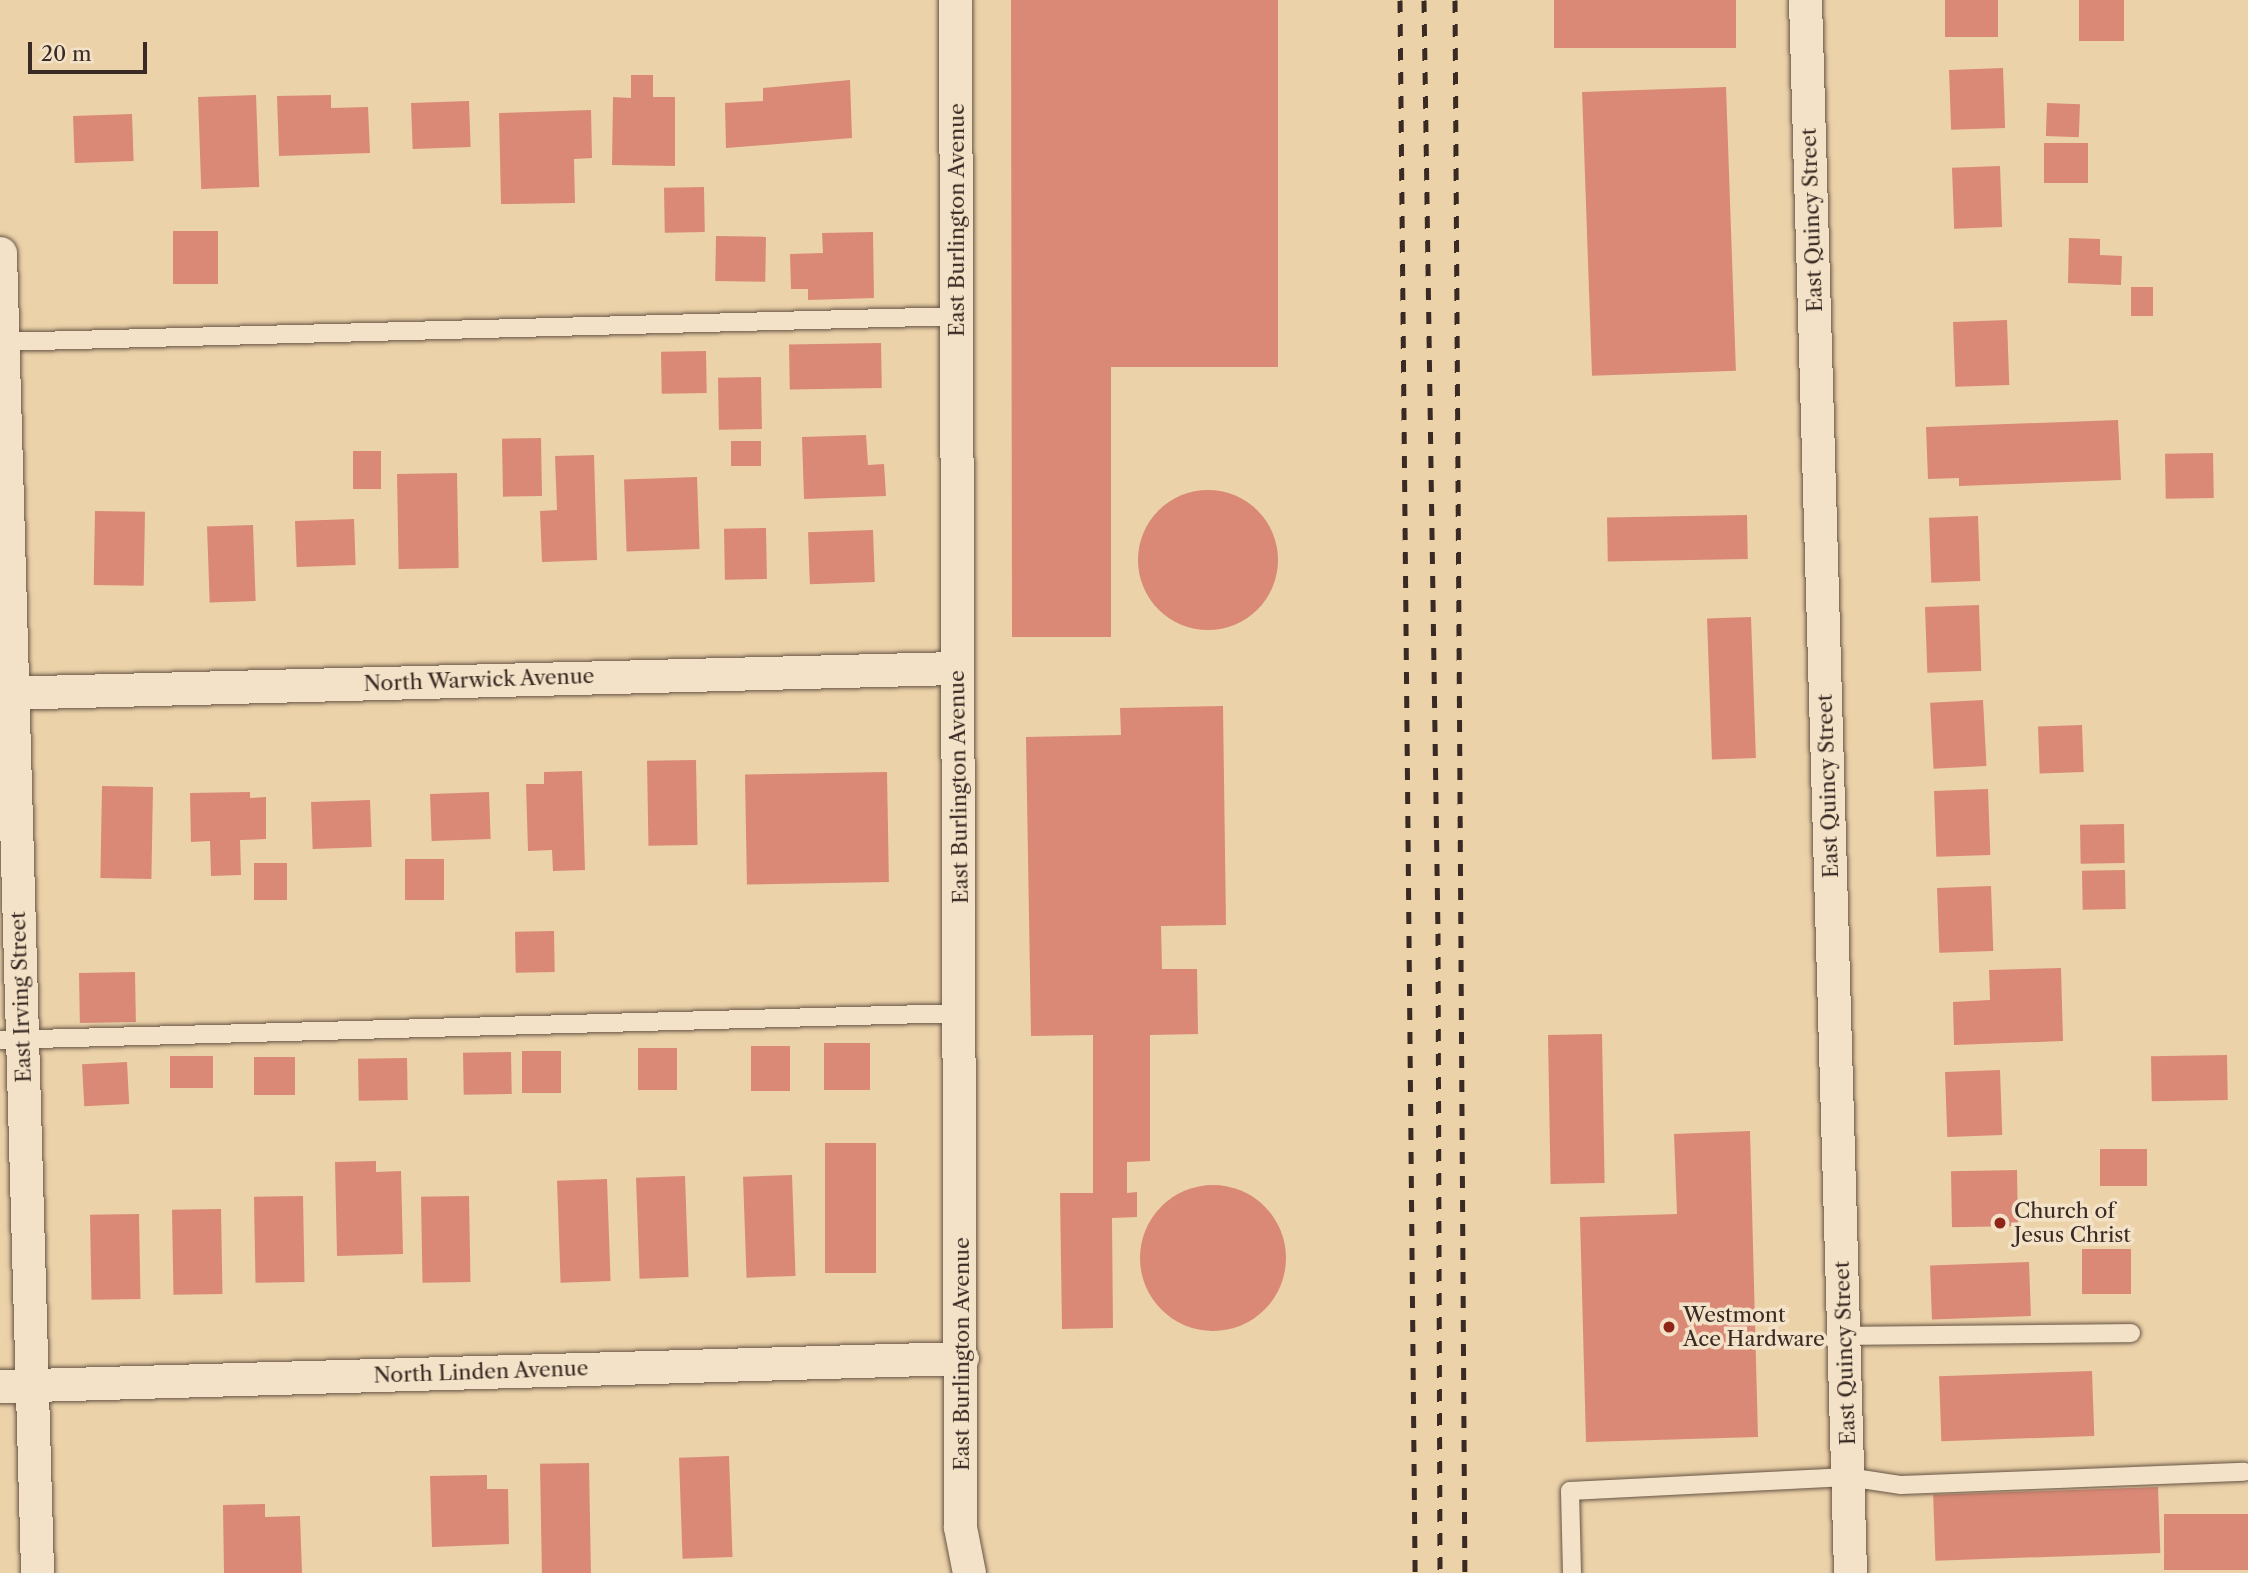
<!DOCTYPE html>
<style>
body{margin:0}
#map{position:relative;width:2248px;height:1573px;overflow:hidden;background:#ecd2a9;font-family:"Libre Caslon Text",serif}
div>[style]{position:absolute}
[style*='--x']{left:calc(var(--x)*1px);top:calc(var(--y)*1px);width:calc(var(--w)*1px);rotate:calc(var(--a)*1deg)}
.building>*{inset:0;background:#d98976;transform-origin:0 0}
.round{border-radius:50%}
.roads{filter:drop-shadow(0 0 2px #665445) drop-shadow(0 0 2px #665445)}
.service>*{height:18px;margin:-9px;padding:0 9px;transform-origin:9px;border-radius:9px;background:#f3e2c7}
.minor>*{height:33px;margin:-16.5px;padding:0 16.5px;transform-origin:16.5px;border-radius:16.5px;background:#f3e2c7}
.rail>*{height:5px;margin-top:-2.5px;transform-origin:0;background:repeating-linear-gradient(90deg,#392a24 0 12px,transparent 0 24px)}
.dots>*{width:19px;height:19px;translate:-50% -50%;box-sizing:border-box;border:4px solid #f3e2c7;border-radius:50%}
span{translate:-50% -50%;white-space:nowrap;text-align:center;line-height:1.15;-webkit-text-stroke:7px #f3e2c7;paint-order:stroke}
.street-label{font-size:21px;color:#392a24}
.poi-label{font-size:21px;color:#392a24}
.left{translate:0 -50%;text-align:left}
.scale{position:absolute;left:28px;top:42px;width:119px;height:32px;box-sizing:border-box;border:4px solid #392a24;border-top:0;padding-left:9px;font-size:21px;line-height:24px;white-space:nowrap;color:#392a24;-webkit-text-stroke:5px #f3e2c7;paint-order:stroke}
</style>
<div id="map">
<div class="building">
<div style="clip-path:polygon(1011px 0,1278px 0,1278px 367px,1111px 367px,1111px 637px,1012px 637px)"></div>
<div style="left:1554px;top:0;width:182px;height:48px"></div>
<div style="left:1945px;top:0;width:53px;height:37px"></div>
<div style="left:2079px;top:0;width:45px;height:41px"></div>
<div style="left:2003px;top:68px;width:60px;height:54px;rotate:88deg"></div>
<div style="clip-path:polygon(631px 75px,653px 75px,653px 97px,675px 97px,675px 166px,612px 165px,613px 97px,631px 98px)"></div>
<div style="clip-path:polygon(850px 80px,852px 138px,726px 148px,725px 103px,763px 101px,763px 88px)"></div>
<div style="left:1726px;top:87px;width:284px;height:144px;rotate:88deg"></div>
<div style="left:256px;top:95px;width:92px;height:58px;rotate:88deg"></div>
<div style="clip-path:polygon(331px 95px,331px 108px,368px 107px,370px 153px,279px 156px,277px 96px)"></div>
<div style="left:469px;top:101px;width:46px;height:58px;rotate:88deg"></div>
<div style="left:2047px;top:103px;width:33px;height:33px;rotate:2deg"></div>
<div style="clip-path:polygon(591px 110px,592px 158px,574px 159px,575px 203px,501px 204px,499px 113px)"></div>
<div style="left:132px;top:114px;width:47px;height:59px;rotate:88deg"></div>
<div style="left:2044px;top:143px;width:44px;height:40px"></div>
<div style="left:2000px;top:166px;width:61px;height:48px;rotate:88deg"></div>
<div style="left:704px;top:187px;width:45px;height:40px;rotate:89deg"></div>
<div style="left:173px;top:231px;width:45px;height:53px"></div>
<div style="clip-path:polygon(873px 232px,874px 298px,808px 300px,808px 289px,791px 289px,790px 254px,823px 253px,822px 233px)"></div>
<div style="left:716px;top:236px;width:50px;height:45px;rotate:1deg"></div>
<div style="clip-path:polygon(2069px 238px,2100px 239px,2100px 255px,2122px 256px,2121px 285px,2068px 283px)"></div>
<div style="left:2131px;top:287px;width:22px;height:29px"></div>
<div style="left:2007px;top:320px;width:65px;height:54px;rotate:88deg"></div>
<div style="left:881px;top:343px;width:45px;height:92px;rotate:89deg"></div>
<div style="left:706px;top:351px;width:42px;height:45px;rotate:89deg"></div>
<div style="left:761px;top:377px;width:52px;height:43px;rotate:89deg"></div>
<div style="clip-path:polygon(2118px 420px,2121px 480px,1959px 486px,1959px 478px,1928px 479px,1926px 427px)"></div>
<div style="clip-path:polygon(866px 435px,868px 465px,884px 464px,886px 496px,804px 499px,802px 437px)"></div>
<div style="left:541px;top:438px;width:58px;height:39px;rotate:89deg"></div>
<div style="left:731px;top:441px;width:30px;height:25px"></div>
<div style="left:353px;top:451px;width:28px;height:38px"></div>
<div style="left:2213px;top:453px;width:45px;height:48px;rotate:89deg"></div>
<div style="clip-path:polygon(594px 455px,597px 560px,542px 562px,540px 511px,557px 510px,555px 456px)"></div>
<div style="left:457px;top:473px;width:95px;height:60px;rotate:89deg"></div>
<div style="left:697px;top:477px;width:72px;height:73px;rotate:88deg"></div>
<div class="round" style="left:1138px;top:490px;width:140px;height:140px"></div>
<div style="left:95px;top:511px;width:50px;height:74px;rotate:1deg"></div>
<div style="left:1747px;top:515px;width:44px;height:140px;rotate:89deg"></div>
<div style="left:1978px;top:516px;width:65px;height:49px;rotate:88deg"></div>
<div style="left:354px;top:519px;width:46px;height:59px;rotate:88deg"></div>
<div style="left:253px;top:525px;width:76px;height:46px;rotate:88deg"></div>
<div style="left:766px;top:528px;width:51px;height:42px;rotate:89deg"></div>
<div style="left:873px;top:530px;width:52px;height:65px;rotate:88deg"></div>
<div style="left:1979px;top:605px;width:66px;height:54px;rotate:88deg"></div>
<div style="left:1751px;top:617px;width:141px;height:44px;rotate:88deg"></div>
<div style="left:1983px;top:700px;width:66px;height:53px;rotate:87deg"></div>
<div style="clip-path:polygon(1223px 706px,1226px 925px,1161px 926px,1162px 969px,1197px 969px,1198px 1034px,1150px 1035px,1150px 1161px,1127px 1162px,1127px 1193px,1137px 1192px,1137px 1217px,1112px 1218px,1113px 1328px,1062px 1329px,1060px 1193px,1093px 1193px,1093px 1035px,1031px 1036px,1026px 737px,1121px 735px,1120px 708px)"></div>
<div style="left:2082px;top:725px;width:47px;height:44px;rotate:88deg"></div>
<div style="left:696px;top:760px;width:85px;height:49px;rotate:89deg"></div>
<div style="clip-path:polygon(582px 771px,585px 870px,553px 871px,552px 850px,528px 851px,526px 784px,544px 784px,544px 772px)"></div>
<div style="left:887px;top:772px;width:110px;height:142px;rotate:89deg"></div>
<div style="left:102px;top:786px;width:51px;height:92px;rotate:1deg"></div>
<div style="left:1988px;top:789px;width:66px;height:54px;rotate:88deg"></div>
<div style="clip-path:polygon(250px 792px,250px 798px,266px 797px,266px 839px,240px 840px,241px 875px,211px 876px,210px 841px,191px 842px,190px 793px)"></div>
<div style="left:489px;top:792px;width:47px;height:59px;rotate:88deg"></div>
<div style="left:370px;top:800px;width:47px;height:59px;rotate:88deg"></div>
<div style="left:2124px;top:824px;width:39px;height:44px;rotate:89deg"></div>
<div style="left:444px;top:859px;width:41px;height:39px;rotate:90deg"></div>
<div style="left:254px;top:863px;width:33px;height:37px"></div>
<div style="left:2125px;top:870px;width:39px;height:43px;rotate:89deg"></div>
<div style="left:1991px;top:886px;width:65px;height:54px;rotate:88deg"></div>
<div style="left:554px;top:931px;width:41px;height:39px;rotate:89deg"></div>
<div style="clip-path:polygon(2061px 968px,2063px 1041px,1954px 1045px,1953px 1002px,1990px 1000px,1989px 970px)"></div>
<div style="left:135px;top:972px;width:50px;height:56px;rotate:89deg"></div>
<div style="left:1602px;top:1034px;width:149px;height:54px;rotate:89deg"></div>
<div style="left:824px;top:1043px;width:46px;height:47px"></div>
<div style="left:751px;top:1046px;width:39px;height:45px"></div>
<div style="left:677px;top:1048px;width:42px;height:39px;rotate:90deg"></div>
<div style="left:561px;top:1051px;width:42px;height:39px;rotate:90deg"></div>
<div style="left:511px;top:1052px;width:42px;height:48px;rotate:89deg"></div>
<div style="left:2227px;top:1055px;width:45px;height:76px;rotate:89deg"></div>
<div style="left:213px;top:1056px;width:32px;height:43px;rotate:90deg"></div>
<div style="left:295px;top:1057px;width:38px;height:41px;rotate:90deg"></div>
<div style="left:407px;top:1058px;width:42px;height:49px;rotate:89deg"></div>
<div style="left:127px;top:1062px;width:42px;height:45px;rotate:87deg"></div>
<div style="left:2000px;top:1070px;width:65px;height:55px;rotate:88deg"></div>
<div style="clip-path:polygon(1750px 1131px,1758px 1437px,1586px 1442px,1580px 1217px,1677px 1214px,1674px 1134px)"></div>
<div style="left:825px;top:1143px;width:51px;height:130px"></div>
<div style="left:2147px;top:1149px;width:37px;height:47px;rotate:90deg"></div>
<div style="clip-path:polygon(376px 1161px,376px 1172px,401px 1171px,403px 1254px,337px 1256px,335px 1162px)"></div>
<div style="left:2017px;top:1170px;width:56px;height:66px;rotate:89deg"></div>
<div style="left:792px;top:1175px;width:101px;height:49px;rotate:88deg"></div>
<div style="left:685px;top:1176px;width:101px;height:49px;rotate:88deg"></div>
<div style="left:607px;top:1179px;width:102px;height:50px;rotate:88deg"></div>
<div class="round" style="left:1140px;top:1185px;width:146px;height:146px"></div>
<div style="left:303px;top:1196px;width:86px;height:49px;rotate:89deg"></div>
<div style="left:469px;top:1196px;width:86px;height:48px;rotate:89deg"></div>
<div style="left:221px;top:1209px;width:85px;height:49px;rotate:89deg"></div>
<div style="left:139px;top:1214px;width:85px;height:49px;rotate:89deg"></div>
<div style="left:2131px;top:1249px;width:45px;height:49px;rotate:90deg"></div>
<div style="left:2029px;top:1262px;width:54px;height:99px;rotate:88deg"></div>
<div style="left:2092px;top:1371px;width:65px;height:153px;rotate:88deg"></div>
<div style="left:729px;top:1456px;width:101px;height:50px;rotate:88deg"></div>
<div style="left:589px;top:1463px;width:110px;height:49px;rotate:89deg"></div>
<div style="clip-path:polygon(487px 1475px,487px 1489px,508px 1489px,509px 1544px,432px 1547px,430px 1476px)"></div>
<div style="left:2158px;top:1487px;width:66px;height:225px;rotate:88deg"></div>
<div style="clip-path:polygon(265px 1504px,265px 1517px,300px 1516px,302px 1573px,224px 1573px,223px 1505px)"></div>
<div style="left:2248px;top:1514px;width:56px;height:84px;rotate:90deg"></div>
</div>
<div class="roads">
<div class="service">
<div style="--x:0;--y:342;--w:958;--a:-1.55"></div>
<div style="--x:0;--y:1040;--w:962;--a:-1.61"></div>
<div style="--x:1844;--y:1336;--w:287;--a:-0.6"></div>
<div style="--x:1572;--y:1573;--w:82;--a:-91.4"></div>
<div style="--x:1570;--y:1491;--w:278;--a:-2.9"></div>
<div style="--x:1848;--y:1477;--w:54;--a:8.6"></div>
<div style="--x:1901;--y:1485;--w:343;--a:-2.2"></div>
</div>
<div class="minor">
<div style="--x:955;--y:0;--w:1527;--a:89.81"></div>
<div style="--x:960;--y:1527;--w:47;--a:78.9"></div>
<div style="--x:1805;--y:0;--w:1574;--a:88.36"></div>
<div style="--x:0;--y:253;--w:1321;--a:88.39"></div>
<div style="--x:0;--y:693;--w:957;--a:-1.5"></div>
<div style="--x:0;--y:1386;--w:962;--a:-1.67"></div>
</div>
</div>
<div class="rail">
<div style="--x:1400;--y:0;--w:1573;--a:89.45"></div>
<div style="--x:1424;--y:0;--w:933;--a:89.14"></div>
<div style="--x:1438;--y:933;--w:640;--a:89.82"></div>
<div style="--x:1455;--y:0;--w:1573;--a:89.64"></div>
</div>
<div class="dots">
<div style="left:2000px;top:1223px;background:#8f2418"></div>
<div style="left:1669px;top:1327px;background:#8f2418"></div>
</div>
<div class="street-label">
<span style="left:957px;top:220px;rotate:-90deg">East Burlington Avenue</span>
<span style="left:1812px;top:220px;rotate:-92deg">East Quincy Street</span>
<span style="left:479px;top:680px;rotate:-2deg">North Warwick Avenue</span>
<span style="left:1828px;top:786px;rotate:-92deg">East Quincy Street</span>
<span style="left:959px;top:787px;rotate:-91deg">East Burlington Avenue</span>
<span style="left:21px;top:997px;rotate:-92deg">East Irving Street</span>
<span style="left:1845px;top:1353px;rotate:-92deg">East Quincy Street</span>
<span style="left:962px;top:1354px;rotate:-90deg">East Burlington Avenue</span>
<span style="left:481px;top:1372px;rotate:-2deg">North Linden Avenue</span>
</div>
<div class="poi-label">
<span class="left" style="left:2014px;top:1223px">Church of<br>Jesus Christ</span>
<span class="left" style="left:1683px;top:1327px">Westmont<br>Ace Hardware</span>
</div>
<div class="scale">20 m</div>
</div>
